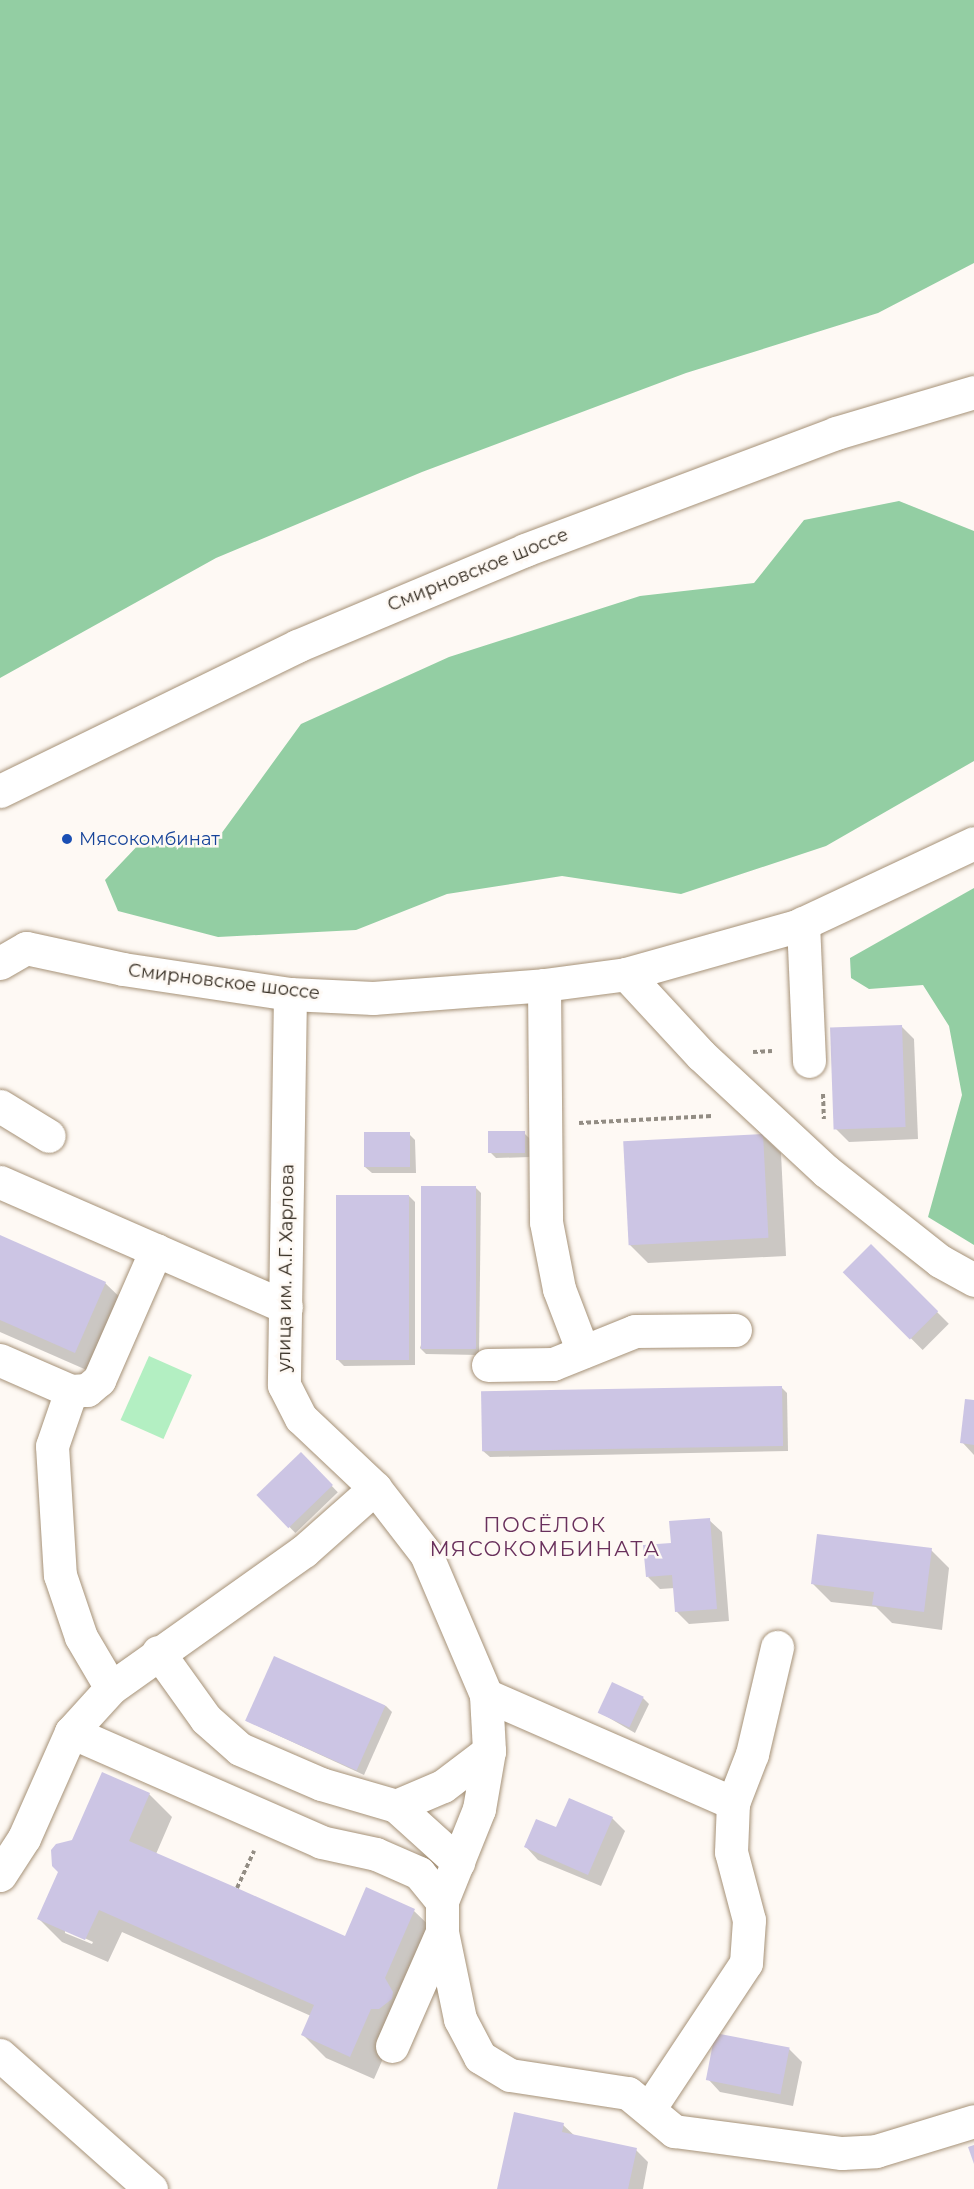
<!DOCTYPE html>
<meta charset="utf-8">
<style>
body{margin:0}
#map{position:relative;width:974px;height:2189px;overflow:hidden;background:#fef9f4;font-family:Montserrat,sans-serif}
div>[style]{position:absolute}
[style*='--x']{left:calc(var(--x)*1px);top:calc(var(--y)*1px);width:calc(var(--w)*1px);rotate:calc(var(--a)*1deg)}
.green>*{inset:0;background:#b3efc2;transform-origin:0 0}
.forest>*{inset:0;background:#93cea3}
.shadow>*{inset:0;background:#0003;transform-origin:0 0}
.building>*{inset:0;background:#ccc5e4;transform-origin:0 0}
.path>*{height:4px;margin-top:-2px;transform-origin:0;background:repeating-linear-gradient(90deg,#938d84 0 4.5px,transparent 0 7.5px)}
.roads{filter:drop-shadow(0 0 2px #a69278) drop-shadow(0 0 2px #a69278)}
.minor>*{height:33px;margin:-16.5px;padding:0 16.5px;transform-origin:16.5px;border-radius:16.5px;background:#fff}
.major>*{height:33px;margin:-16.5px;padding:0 16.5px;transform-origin:16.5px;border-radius:16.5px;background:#fff}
.dots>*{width:16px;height:16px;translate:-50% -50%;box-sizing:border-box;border:3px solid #fef9f4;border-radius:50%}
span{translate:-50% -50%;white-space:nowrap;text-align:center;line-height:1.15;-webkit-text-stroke:5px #fef9f4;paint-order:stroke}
.street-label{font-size:18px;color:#332b20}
.transit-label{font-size:18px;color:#164399}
.left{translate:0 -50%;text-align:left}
.quarter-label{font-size:21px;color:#69305c;letter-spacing:1.5px}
</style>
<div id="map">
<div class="green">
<div style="left:149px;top:1356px;width:47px;height:70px;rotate:24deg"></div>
</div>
<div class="forest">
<div style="clip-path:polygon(0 0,974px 0,974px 263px,878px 313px,686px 373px,422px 472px,216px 558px,0 678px)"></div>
<div style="clip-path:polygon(899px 501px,974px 531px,974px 761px,826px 846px,681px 894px,562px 876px,447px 894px,356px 930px,218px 937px,118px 911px,105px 880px,143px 840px,221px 834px,301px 724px,449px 657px,640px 596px,754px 583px,804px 520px)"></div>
<div style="clip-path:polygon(974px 888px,974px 1245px,928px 1217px,962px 1095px,949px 1026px,923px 985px,869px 989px,851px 978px,850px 958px)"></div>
</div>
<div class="shadow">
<div style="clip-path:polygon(901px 1026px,914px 1039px,918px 1139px,849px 1142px,836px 1129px)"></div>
<div style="clip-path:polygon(524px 1133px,530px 1139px,530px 1157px,496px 1158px,490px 1152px)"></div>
<div style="clip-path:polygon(409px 1134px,415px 1140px,416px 1173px,372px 1173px,365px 1167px)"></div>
<div style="clip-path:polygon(762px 1135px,781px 1153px,786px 1256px,648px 1263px,629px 1244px)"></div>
<div style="clip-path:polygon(475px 1187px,481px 1193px,479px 1355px,426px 1354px,420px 1348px)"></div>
<div style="clip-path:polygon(409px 1196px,415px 1202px,415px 1365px,344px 1366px,338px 1360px)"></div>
<div style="clip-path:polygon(0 1237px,105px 1283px,129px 1306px,98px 1375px,0 1332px)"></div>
<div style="left:871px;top:1246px;width:110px;height:37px;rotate:45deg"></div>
<div style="clip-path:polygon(781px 1387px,787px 1393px,788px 1451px,490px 1457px,483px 1451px)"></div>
<div style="clip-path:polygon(974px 1401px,974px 1455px,962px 1442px)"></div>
<div style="left:301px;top:1454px;width:53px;height:59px;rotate:46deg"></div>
<div style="clip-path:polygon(709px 1520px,722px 1532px,729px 1621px,689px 1624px,677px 1612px,675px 1588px,660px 1589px,648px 1577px)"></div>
<div style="clip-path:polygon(931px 1550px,949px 1568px,942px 1630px,892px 1623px,876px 1607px,831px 1602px,812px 1583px)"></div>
<div style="clip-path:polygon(643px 1698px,649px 1704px,635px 1733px,599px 1712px)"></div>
<div style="clip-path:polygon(386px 1706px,392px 1712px,364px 1775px,247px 1721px)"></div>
<div style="clip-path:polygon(evenodd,149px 1794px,172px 1817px,156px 1854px,346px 1938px,367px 1889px,414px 1911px,438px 1934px,374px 2079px,326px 2058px,303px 2035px,311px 2016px,122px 1932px,108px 1962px,62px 1942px,39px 1919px,73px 1841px,149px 1794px,65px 1929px,93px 1942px,92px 1944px,65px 1933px,65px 1929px)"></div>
<div style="clip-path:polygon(612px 1818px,625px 1831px,601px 1886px,538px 1860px,526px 1847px,557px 1829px)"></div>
<div style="clip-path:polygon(789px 2049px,802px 2062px,793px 2106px,720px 2092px,708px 2079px)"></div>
<div style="clip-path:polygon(563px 2125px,576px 2137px,636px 2150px,648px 2162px,643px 2189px,499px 2189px)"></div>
</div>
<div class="building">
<div style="left:902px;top:1025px;width:102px;height:72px;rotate:88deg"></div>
<div style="left:488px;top:1131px;width:37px;height:22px"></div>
<div style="left:410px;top:1132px;width:35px;height:46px;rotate:90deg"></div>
<div style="left:763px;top:1134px;width:104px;height:140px;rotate:87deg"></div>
<div style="left:421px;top:1186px;width:55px;height:163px"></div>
<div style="left:336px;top:1195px;width:73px;height:165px"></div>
<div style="clip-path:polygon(0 1235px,106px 1282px,75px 1353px,0 1320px)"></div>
<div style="left:871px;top:1244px;width:95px;height:40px;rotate:45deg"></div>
<div style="left:782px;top:1386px;width:60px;height:301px;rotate:89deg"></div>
<div style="clip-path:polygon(965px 1399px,974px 1400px,974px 1445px,960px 1443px)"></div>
<div style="left:301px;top:1452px;width:46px;height:62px;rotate:46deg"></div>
<div style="clip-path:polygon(710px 1518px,717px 1609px,675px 1612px,672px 1575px,646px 1577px,643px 1545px,671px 1543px,669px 1521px)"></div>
<div style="clip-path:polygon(817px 1534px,932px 1548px,924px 1612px,872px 1605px,874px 1592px,811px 1584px)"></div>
<div style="left:274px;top:1656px;width:122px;height:71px;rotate:24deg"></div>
<div style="left:612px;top:1682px;width:35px;height:34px;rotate:25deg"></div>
<div style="clip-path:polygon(102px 1772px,150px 1793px,129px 1841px,237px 1888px,345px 1936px,366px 1887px,415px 1909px,385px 1978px,393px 1992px,392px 1999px,379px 2009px,371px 2009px,350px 2057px,301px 2035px,314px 2005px,99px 1910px,85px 1940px,37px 1919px,58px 1872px,52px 1866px,51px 1850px,56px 1844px,72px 1840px)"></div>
<div style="clip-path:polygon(569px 1798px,613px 1817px,588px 1875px,524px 1847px,536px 1819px,556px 1827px)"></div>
<div style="left:715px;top:2033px;width:76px;height:48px;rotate:11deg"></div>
<div style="clip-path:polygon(514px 2112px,564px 2123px,562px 2132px,637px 2148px,628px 2189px,497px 2189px)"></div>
<div style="clip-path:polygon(974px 2145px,974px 2164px,968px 2147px)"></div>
</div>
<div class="path">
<div style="--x:753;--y:1052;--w:19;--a:-3"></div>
<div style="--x:823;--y:1094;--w:25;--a:88"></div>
<div style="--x:579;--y:1123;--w:133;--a:-3"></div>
<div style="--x:237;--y:1888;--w:41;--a:-65.3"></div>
</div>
<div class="roads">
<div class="minor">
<div style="--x:803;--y:923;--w:138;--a:87.5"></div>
<div style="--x:0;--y:963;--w:30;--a:-30"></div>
<div style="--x:26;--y:948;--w:99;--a:12.2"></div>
<div style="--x:123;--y:969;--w:169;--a:8.5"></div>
<div style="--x:290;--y:994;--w:83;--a:2.8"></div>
<div style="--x:373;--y:998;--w:171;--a:-4.3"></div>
<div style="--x:544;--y:985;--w:83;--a:-7.6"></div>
<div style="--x:626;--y:974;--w:178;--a:-15.7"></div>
<div style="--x:797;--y:926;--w:195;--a:-25.1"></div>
<div style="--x:626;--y:974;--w:110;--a:47.2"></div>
<div style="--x:701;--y:1055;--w:171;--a:42.9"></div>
<div style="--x:826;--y:1171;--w:145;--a:38.3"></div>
<div style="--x:940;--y:1261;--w:39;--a:29"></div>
<div style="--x:544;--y:985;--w:237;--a:89.5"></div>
<div style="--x:546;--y:1222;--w:68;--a:79"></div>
<div style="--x:559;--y:1289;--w:67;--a:69.1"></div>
<div style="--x:290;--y:994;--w:391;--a:90.9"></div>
<div style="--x:284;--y:1385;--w:37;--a:63"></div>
<div style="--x:301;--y:1418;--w:102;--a:43.4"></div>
<div style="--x:375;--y:1488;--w:83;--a:52.3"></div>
<div style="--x:426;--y:1554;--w:153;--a:66.9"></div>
<div style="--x:486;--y:1695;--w:56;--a:86.9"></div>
<div style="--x:489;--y:1751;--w:59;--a:99.8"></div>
<div style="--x:479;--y:1809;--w:99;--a:111.9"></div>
<div style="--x:442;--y:1901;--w:31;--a:90"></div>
<div style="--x:442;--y:1932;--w:89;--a:78.3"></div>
<div style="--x:460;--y:2019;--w:43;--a:62.2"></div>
<div style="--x:480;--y:2057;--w:35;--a:31"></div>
<div style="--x:510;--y:2075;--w:119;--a:8.7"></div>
<div style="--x:628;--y:2093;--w:60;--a:39.6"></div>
<div style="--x:674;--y:2131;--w:169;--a:7.5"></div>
<div style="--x:842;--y:2153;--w:34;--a:-3"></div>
<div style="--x:876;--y:2151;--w:102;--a:-17"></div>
<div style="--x:0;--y:1106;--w:57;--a:31.5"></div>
<div style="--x:0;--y:1182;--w:312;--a:23.6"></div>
<div style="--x:0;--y:1360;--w:77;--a:23.6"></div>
<div style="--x:71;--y:1391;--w:16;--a:-4"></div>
<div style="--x:87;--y:1390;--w:16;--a:-40"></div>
<div style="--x:99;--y:1380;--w:142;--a:-66.3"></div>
<div style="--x:488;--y:1365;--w:65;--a:-0.9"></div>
<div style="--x:553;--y:1364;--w:88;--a:-21.9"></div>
<div style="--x:635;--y:1331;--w:100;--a:-0.6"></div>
<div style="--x:71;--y:1391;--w:58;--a:109.1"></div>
<div style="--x:52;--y:1446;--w:129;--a:86.5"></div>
<div style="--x:60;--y:1575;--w:65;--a:71.3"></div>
<div style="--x:81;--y:1637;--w:59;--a:59.5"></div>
<div style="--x:158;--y:1652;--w:82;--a:54.4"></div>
<div style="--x:206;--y:1719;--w:45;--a:41.4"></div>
<div style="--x:240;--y:1749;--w:88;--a:23.4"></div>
<div style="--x:321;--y:1784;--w:78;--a:16.3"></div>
<div style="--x:396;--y:1806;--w:84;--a:42.1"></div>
<div style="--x:486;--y:1695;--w:270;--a:23.6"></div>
<div style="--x:71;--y:1732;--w:59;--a:-47.7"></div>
<div style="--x:111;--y:1688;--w:237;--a:-35.4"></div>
<div style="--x:304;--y:1551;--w:95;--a:-41.6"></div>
<div style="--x:396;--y:1806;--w:51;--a:-23.1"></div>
<div style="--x:443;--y:1786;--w:58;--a:-37.3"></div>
<div style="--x:0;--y:1875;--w:44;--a:-57"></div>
<div style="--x:24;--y:1838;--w:116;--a:-66.1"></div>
<div style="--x:71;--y:1732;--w:273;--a:23.7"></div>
<div style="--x:321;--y:1842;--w:56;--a:12.3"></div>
<div style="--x:376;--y:1854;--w:47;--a:23.8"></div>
<div style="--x:419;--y:1873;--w:36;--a:51"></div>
<div style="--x:392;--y:2046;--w:124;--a:-66.3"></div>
<div style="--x:0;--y:2055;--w:202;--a:41.6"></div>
<div style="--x:649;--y:2109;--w:175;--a:-56.4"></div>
<div style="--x:746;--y:1963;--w:43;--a:-86"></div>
<div style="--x:749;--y:1920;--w:70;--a:-104.8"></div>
<div style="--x:731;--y:1852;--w:49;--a:-87.7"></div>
<div style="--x:733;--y:1803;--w:53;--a:-68.8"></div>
<div style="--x:752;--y:1754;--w:110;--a:-76.8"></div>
</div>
<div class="major">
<div style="--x:0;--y:791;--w:331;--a:-26"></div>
<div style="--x:297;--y:646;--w:247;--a:-22.8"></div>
<div style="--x:525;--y:550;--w:332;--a:-20.6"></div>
<div style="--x:836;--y:433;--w:144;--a:-16.5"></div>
</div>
</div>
<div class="dots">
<div style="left:67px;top:839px;background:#1a4fb4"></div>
</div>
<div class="street-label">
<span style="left:478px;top:570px;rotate:-22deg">Смирновское шоссе</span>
<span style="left:224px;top:982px;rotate:7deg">Смирновское шоссе</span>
<span style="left:286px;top:1268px;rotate:-89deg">улица им. А.Г. Харлова</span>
</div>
<div class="transit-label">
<span class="left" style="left:79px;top:839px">Мясокомбинат</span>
</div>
<div class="quarter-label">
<span style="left:545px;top:1537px">ПОСЁЛОК<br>МЯСОКОМБИНАТА</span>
</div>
</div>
